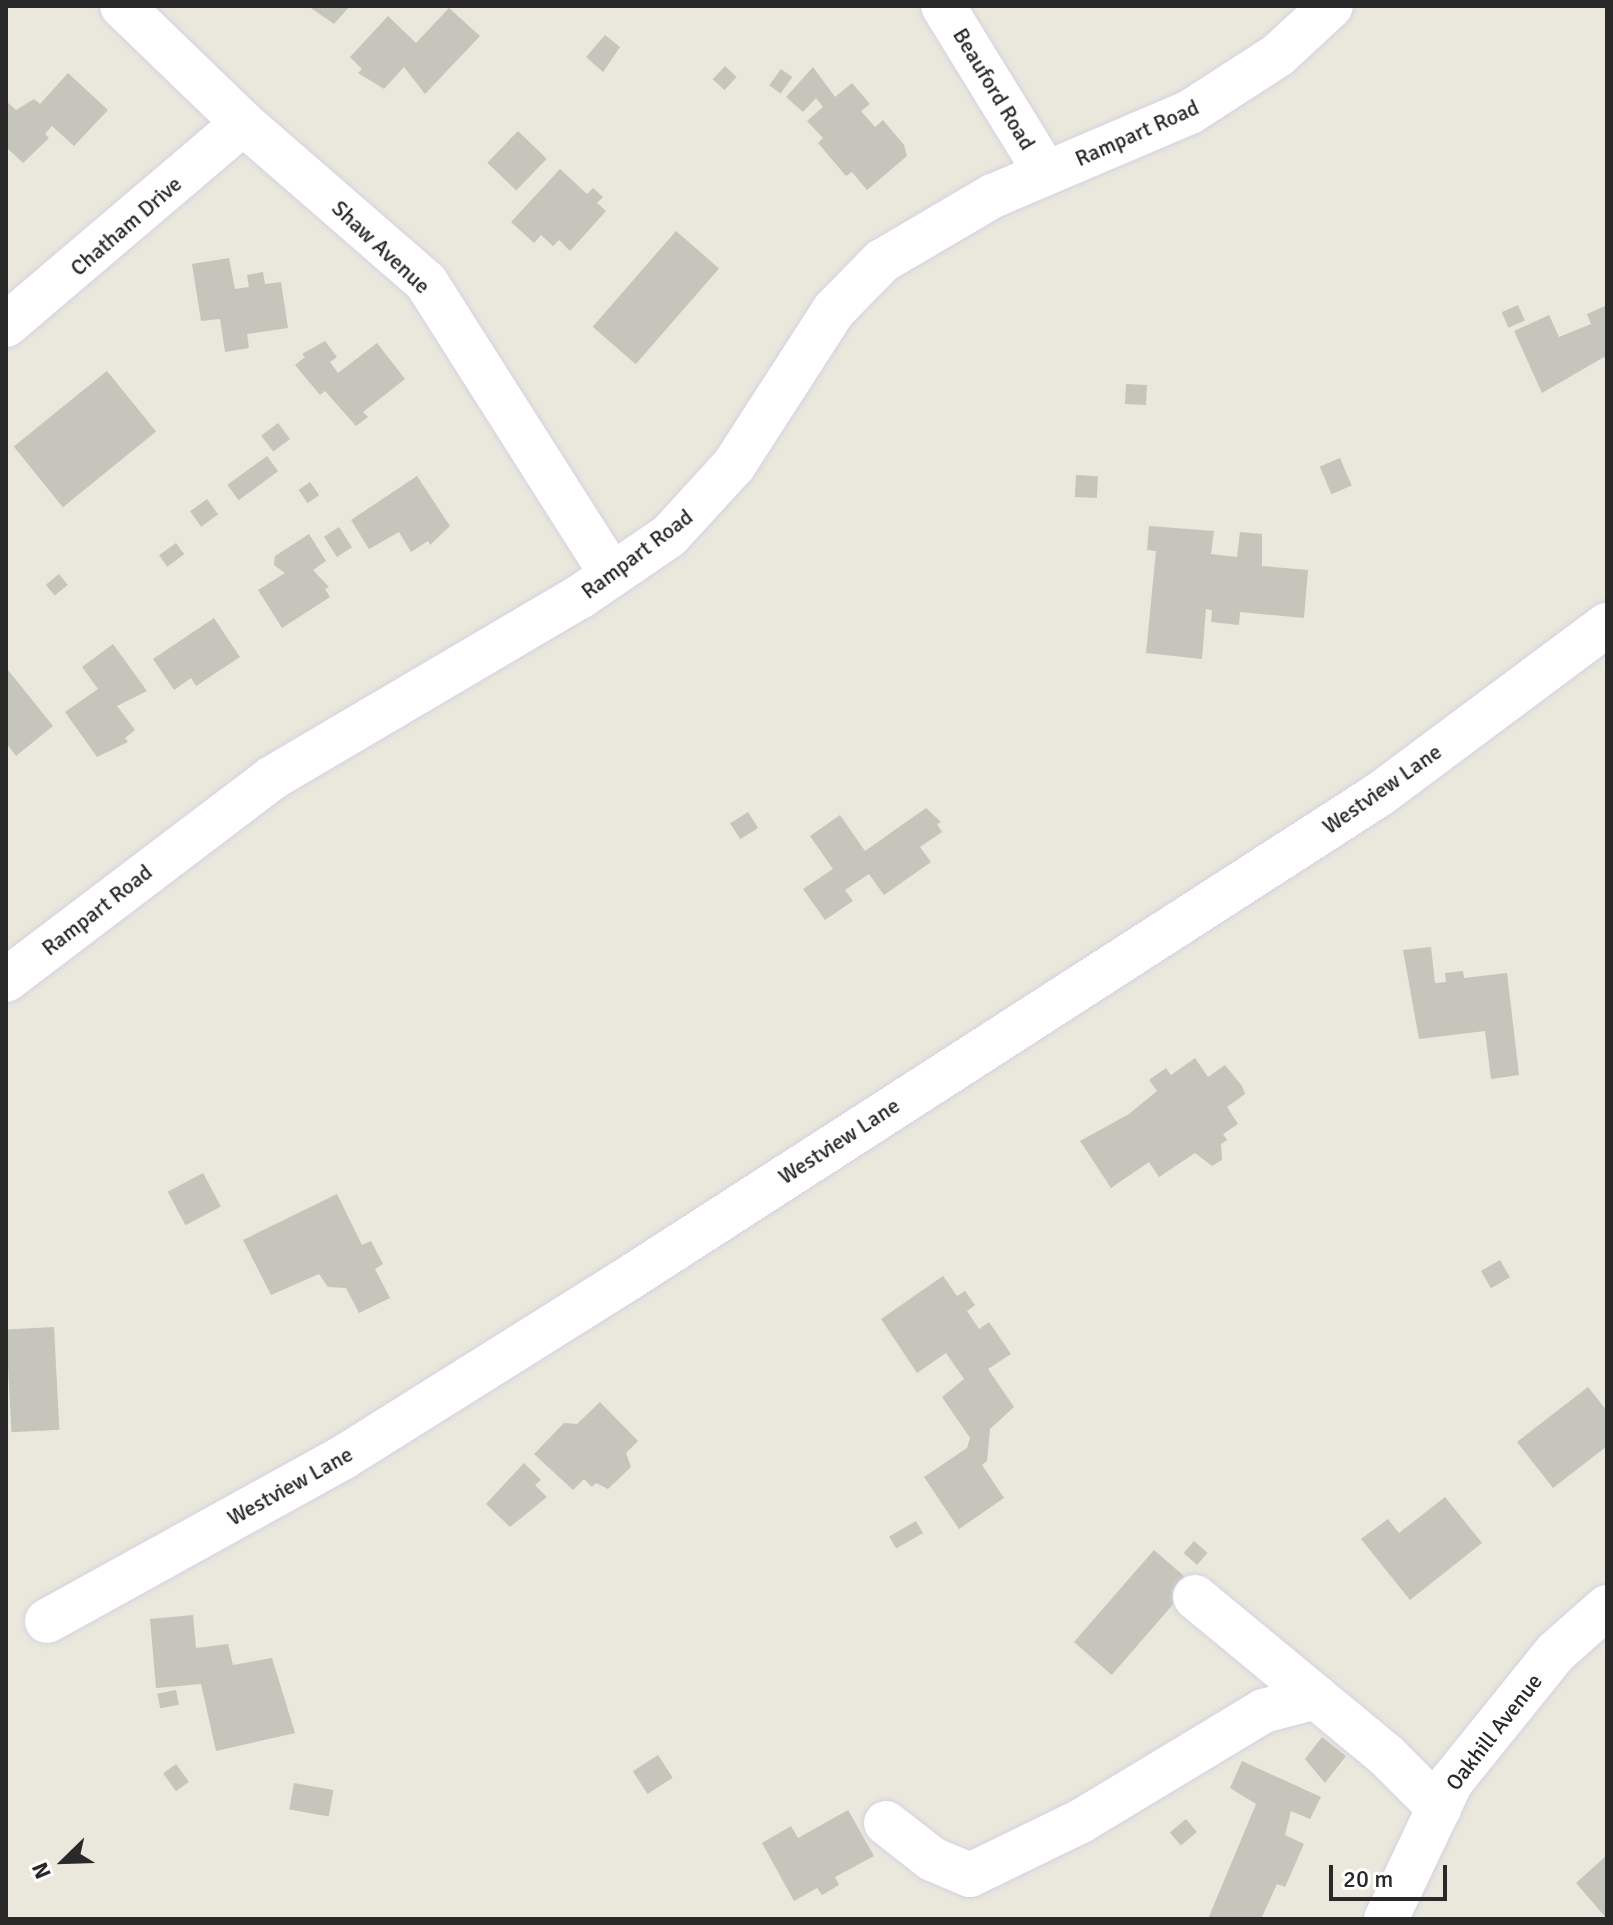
<!DOCTYPE html>
<style>
body{margin:0}
#map{position:relative;width:1613px;height:1925px;overflow:hidden;background:#eae7dc;font-family:Signika,sans-serif}
div>[style]{position:absolute}
[style*='--x']{left:calc(var(--x)*1px);top:calc(var(--y)*1px);width:calc(var(--w)*1px);rotate:calc(var(--a)*1deg)}
.building>*{inset:0;background:#c6c5bb;transform-origin:0 0}
.roads{filter:drop-shadow(0 0 2px #d2d2e1) drop-shadow(0 0 2px #d2d2e1)}
.minor>*{height:44px;margin:-22px;padding:0 22px;transform-origin:22px;border-radius:22px;background:#fff}
span{translate:-50% -50%;white-space:nowrap;text-align:center;line-height:1.15;-webkit-text-stroke:8px #fff;paint-order:stroke}
.street-label{font-size:22px;color:#292929}
.frame{position:absolute;inset:0;border:8px solid #292929;pointer-events:none}
.north{position:absolute;left:24px;top:1821px;width:80px;height:80px;-webkit-text-stroke:6px #fff;paint-order:stroke;rotate:247deg;font-size:22px;font-weight:700;line-height:32px;text-align:center;color:#292929}
.north::after{content:'';display:block;margin:auto;width:28px;height:36px;background:#292929;clip-path:polygon(50% 0,100% 100%,50% 72%,0 100%)}
.scale{position:absolute;left:1329px;top:1865px;width:118px;height:36px;box-sizing:border-box;border:4px solid #292929;border-top:0;padding-left:10px;font-size:24px;line-height:28px;white-space:nowrap;color:#292929;-webkit-text-stroke:6px #fff;paint-order:stroke}
</style>
<div id="map">
<div class="building">
<div style="clip-path:polygon(308px 6px,350px 6px,334px 24px)"></div>
<div style="clip-path:polygon(449px 8px,480px 36px,425px 94px,404px 67px,384px 89px,358px 73px,362px 69px,350px 57px,388px 16px,416px 43px)"></div>
<div style="clip-path:polygon(605px 35px,620px 47px,603px 72px,586px 57px)"></div>
<div style="left:725px;top:66px;width:16px;height:18px;rotate:43deg"></div>
<div style="clip-path:polygon(813px 67px,835px 97px,852px 83px,870px 104px,861px 111px,875px 127px,883px 120px,904px 145px,907px 156px,867px 190px,852px 172px,846px 176px,818px 143px,823px 138px,807px 121px,823px 107px,816px 98px,803px 112px,786px 97px)"></div>
<div style="left:781px;top:69px;width:14px;height:20px;rotate:36deg"></div>
<div style="clip-path:polygon(68px 73px,108px 110px,74px 146px,52px 126px,45px 134px,49px 138px,23px 163px,6px 147px,6px 101px,16px 110px,34px 99px,40px 104px)"></div>
<div style="left:518px;top:131px;width:40px;height:44px;rotate:44deg"></div>
<div style="clip-path:polygon(560px 169px,587px 194px,593px 188px,603px 197px,597px 203px,606px 211px,570px 251px,559px 240px,553px 246px,541px 235px,534px 243px,511px 222px)"></div>
<div style="left:676px;top:231px;width:57px;height:127px;rotate:41deg"></div>
<div style="clip-path:polygon(229px 258px,235px 289px,249px 287px,247px 275px,263px 272px,265px 284px,281px 282px,288px 328px,247px 334px,249px 348px,225px 352px,220px 319px,201px 321px,192px 264px)"></div>
<div style="left:1518px;top:305px;width:17px;height:18px;rotate:66deg"></div>
<div style="clip-path:polygon(1607px 305px,1607px 363px,1604px 357px,1542px 393px,1514px 331px,1549px 315px,1559px 337px,1591px 324px,1587px 314px)"></div>
<div style="clip-path:polygon(325px 341px,337px 357px,330px 362px,338px 373px,377px 343px,405px 379px,363px 412px,368px 417px,356px 426px,325px 391px,320px 395px,295px 365px,305px 357px,302px 354px)"></div>
<div style="left:107px;top:371px;width:78px;height:120px;rotate:51deg"></div>
<div style="left:1126px;top:384px;width:21px;height:20px;rotate:3deg"></div>
<div style="left:278px;top:423px;width:20px;height:21px;rotate:53deg"></div>
<div style="left:267px;top:456px;width:19px;height:49px;rotate:54deg"></div>
<div style="left:1340px;top:458px;width:30px;height:22px;rotate:67deg"></div>
<div style="left:1076px;top:475px;width:22px;height:22px;rotate:3deg"></div>
<div style="clip-path:polygon(417px 476px,450px 526px,430px 545px,428px 541px,411px 552px,399px 532px,369px 549px,351px 520px)"></div>
<div style="left:310px;top:482px;width:16px;height:14px;rotate:55deg"></div>
<div style="left:207px;top:499px;width:19px;height:21px;rotate:54deg"></div>
<div style="clip-path:polygon(1149px 526px,1214px 531px,1211px 554px,1237px 557px,1240px 532px,1262px 534px,1262px 566px,1308px 570px,1304px 618px,1240px 612px,1239px 625px,1211px 622px,1212px 610px,1206px 609px,1202px 659px,1146px 653px,1156px 551px,1147px 550px)"></div>
<div style="left:339px;top:527px;width:24px;height:18px;rotate:57deg"></div>
<div style="clip-path:polygon(309px 534px,326px 561px,313px 570px,329px 587px,325px 589px,330px 597px,282px 628px,258px 590px,285px 573px,274px 565px,275px 556px)"></div>
<div style="left:176px;top:543px;width:14px;height:21px;rotate:54deg"></div>
<div style="left:59px;top:574px;width:14px;height:17px;rotate:51deg"></div>
<div style="clip-path:polygon(214px 618px,240px 657px,196px 686px,191px 678px,174px 690px,153px 659px)"></div>
<div style="clip-path:polygon(113px 644px,147px 691px,117px 706px,135px 730px,125px 738px,128px 742px,97px 757px,65px 712px,98px 689px,82px 667px)"></div>
<div style="clip-path:polygon(8px 670px,53px 726px,16px 756px,6px 743px)"></div>
<div style="clip-path:polygon(926px 808px,941px 822px,937px 824px,942px 832px,920px 847px,931px 862px,884px 895px,869px 874px,845px 890px,853px 901px,825px 920px,803px 889px,833px 869px,810px 836px,840px 815px,865px 851px)"></div>
<div style="left:748px;top:812px;width:19px;height:21px;rotate:58deg"></div>
<div style="clip-path:polygon(1431px 947px,1435px 983px,1446px 982px,1445px 973px,1463px 971px,1464px 978px,1507px 973px,1519px 1075px,1491px 1079px,1485px 1031px,1419px 1039px,1403px 950px)"></div>
<div style="clip-path:polygon(1195px 1058px,1208px 1077px,1225px 1065px,1242px 1086px,1245px 1094px,1227px 1107px,1238px 1124px,1223px 1134px,1227px 1140px,1221px 1144px,1222px 1160px,1212px 1166px,1195px 1153px,1159px 1177px,1149px 1162px,1111px 1188px,1080px 1141px,1129px 1114px,1157px 1091px,1149px 1080px,1166px 1068px,1171px 1075px)"></div>
<div style="left:203px;top:1173px;width:38px;height:40px;rotate:62deg"></div>
<div style="clip-path:polygon(337px 1194px,362px 1245px,371px 1241px,383px 1264px,375px 1269px,390px 1298px,359px 1313px,346px 1288px,328px 1287px,319px 1274px,271px 1295px,243px 1240px)"></div>
<div style="left:1500px;top:1260px;width:20px;height:22px;rotate:60deg"></div>
<div style="clip-path:polygon(943px 1276px,957px 1296px,965px 1291px,975px 1305px,967px 1311px,979px 1329px,989px 1322px,1011px 1354px,988px 1369px,1014px 1407px,990px 1429px,987px 1461px,982px 1465px,1004px 1498px,959px 1529px,924px 1477px,967px 1448px,970px 1438px,942px 1397px,964px 1379px,946px 1353px,917px 1373px,881px 1319px)"></div>
<div style="left:54px;top:1327px;width:103px;height:48px;rotate:87deg"></div>
<div style="clip-path:polygon(1588px 1387px,1607px 1411px,1607px 1446px,1553px 1488px,1517px 1442px)"></div>
<div style="clip-path:polygon(600px 1402px,638px 1441px,626px 1453px,631px 1467px,608px 1489px,596px 1483px,592px 1487px,584px 1479px,573px 1490px,534px 1454px,564px 1423px,577px 1424px)"></div>
<div style="clip-path:polygon(524px 1463px,541px 1480px,535px 1485px,547px 1497px,510px 1527px,486px 1504px)"></div>
<div style="clip-path:polygon(1445px 1497px,1482px 1543px,1410px 1600px,1361px 1539px,1388px 1519px,1399px 1533px)"></div>
<div style="left:916px;top:1521px;width:14px;height:31px;rotate:60deg"></div>
<div style="left:1194px;top:1541px;width:18px;height:16px;rotate:41deg"></div>
<div style="left:1154px;top:1550px;width:50px;height:122px;rotate:41deg"></div>
<div style="clip-path:polygon(193px 1615px,196px 1648px,228px 1644px,233px 1665px,272px 1658px,295px 1733px,216px 1751px,201px 1684px,156px 1688px,150px 1619px)"></div>
<div style="left:176px;top:1690px;width:15px;height:19px;rotate:79deg"></div>
<div style="clip-path:polygon(1322px 1737px,1346px 1756px,1325px 1783px,1305px 1759px)"></div>
<div style="left:658px;top:1755px;width:27px;height:30px;rotate:57deg"></div>
<div style="clip-path:polygon(1242px 1761px,1321px 1797px,1310px 1819px,1291px 1811px,1285px 1835px,1304px 1844px,1285px 1887px,1277px 1884px,1261px 1919px,1208px 1919px,1256px 1804px,1230px 1788px)"></div>
<div style="left:176px;top:1764px;width:22px;height:16px;rotate:54deg"></div>
<div style="left:294px;top:1783px;width:40px;height:27px;rotate:10deg"></div>
<div style="clip-path:polygon(848px 1810px,874px 1856px,835px 1877px,839px 1885px,822px 1895px,817px 1888px,794px 1901px,762px 1843px,791px 1826px,798px 1838px)"></div>
<div style="left:1186px;top:1819px;width:17px;height:21px;rotate:50deg"></div>
<div style="clip-path:polygon(1607px 1855px,1607px 1919px,1576px 1883px)"></div>
</div>
<div class="roads">
<div class="minor">
<div style="--x:122;--y:6;--w:168;--a:44"></div>
<div style="--x:243;--y:123;--w:242;--a:41"></div>
<div style="--x:426;--y:282;--w:347;--a:57.6"></div>
<div style="--x:943;--y:6;--w:195;--a:58.4"></div>
<div style="--x:6;--y:325;--w:311;--a:-40.4"></div>
<div style="--x:6;--y:980;--w:334;--a:-37.2"></div>
<div style="--x:272;--y:778;--w:355;--a:-30.5"></div>
<div style="--x:578;--y:598;--w:110;--a:-34.3"></div>
<div style="--x:669;--y:536;--w:96;--a:-47.5"></div>
<div style="--x:734;--y:465;--w:184;--a:-57.2"></div>
<div style="--x:834;--y:310;--w:69;--a:-45.6"></div>
<div style="--x:882;--y:261;--w:129;--a:-30.4"></div>
<div style="--x:993;--y:196;--w:214;--a:-23.1"></div>
<div style="--x:1190;--y:112;--w:105;--a:-32.9"></div>
<div style="--x:1278;--y:55;--w:72;--a:-42.8"></div>
<div style="--x:1195;--y:1597;--w:249;--a:39.6"></div>
<div style="--x:1387;--y:1756;--w:74;--a:45"></div>
<div style="--x:47;--y:1621;--w:339;--a:-28.9"></div>
<div style="--x:344;--y:1457;--w:329;--a:-32.1"></div>
<div style="--x:623;--y:1282;--w:901;--a:-32.81"></div>
<div style="--x:1380;--y:794;--w:283;--a:-36.7"></div>
<div style="--x:886;--y:1823;--w:58;--a:38"></div>
<div style="--x:932;--y:1859;--w:41;--a:22.8"></div>
<div style="--x:970;--y:1875;--w:123;--a:-25.9"></div>
<div style="--x:1081;--y:1821;--w:213;--a:-31.1"></div>
<div style="--x:1263;--y:1711;--w:55;--a:-14.8"></div>
<div style="--x:1386;--y:1919;--w:152;--a:-64.6"></div>
<div style="--x:1451;--y:1782;--w:167;--a:-51.1"></div>
<div style="--x:1556;--y:1652;--w:68;--a:-41.4"></div>
</div>
</div>
<div class="street-label">
<span style="left:994px;top:89px;rotate:59deg">Beauford Road</span>
<span style="left:1137px;top:133px;rotate:-24deg">Rampart Road</span>
<span style="left:126px;top:226px;rotate:-41deg">Chatham Drive</span>
<span style="left:381px;top:247px;rotate:43deg">Shaw Avenue</span>
<span style="left:637px;top:554px;rotate:-37deg">Rampart Road</span>
<span style="left:1382px;top:789px;rotate:-35deg">Westview Lane</span>
<span style="left:97px;top:910px;rotate:-38deg">Rampart Road</span>
<span style="left:839px;top:1141px;rotate:-33deg">Westview Lane</span>
<span style="left:290px;top:1486px;rotate:-29deg">Westview Lane</span>
<span style="left:1494px;top:1732px;rotate:-52deg">Oakhill Avenue</span>
</div>
<div class="frame"></div>
<div class="north">N</div>
<div class="scale">20 m</div>
</div>
